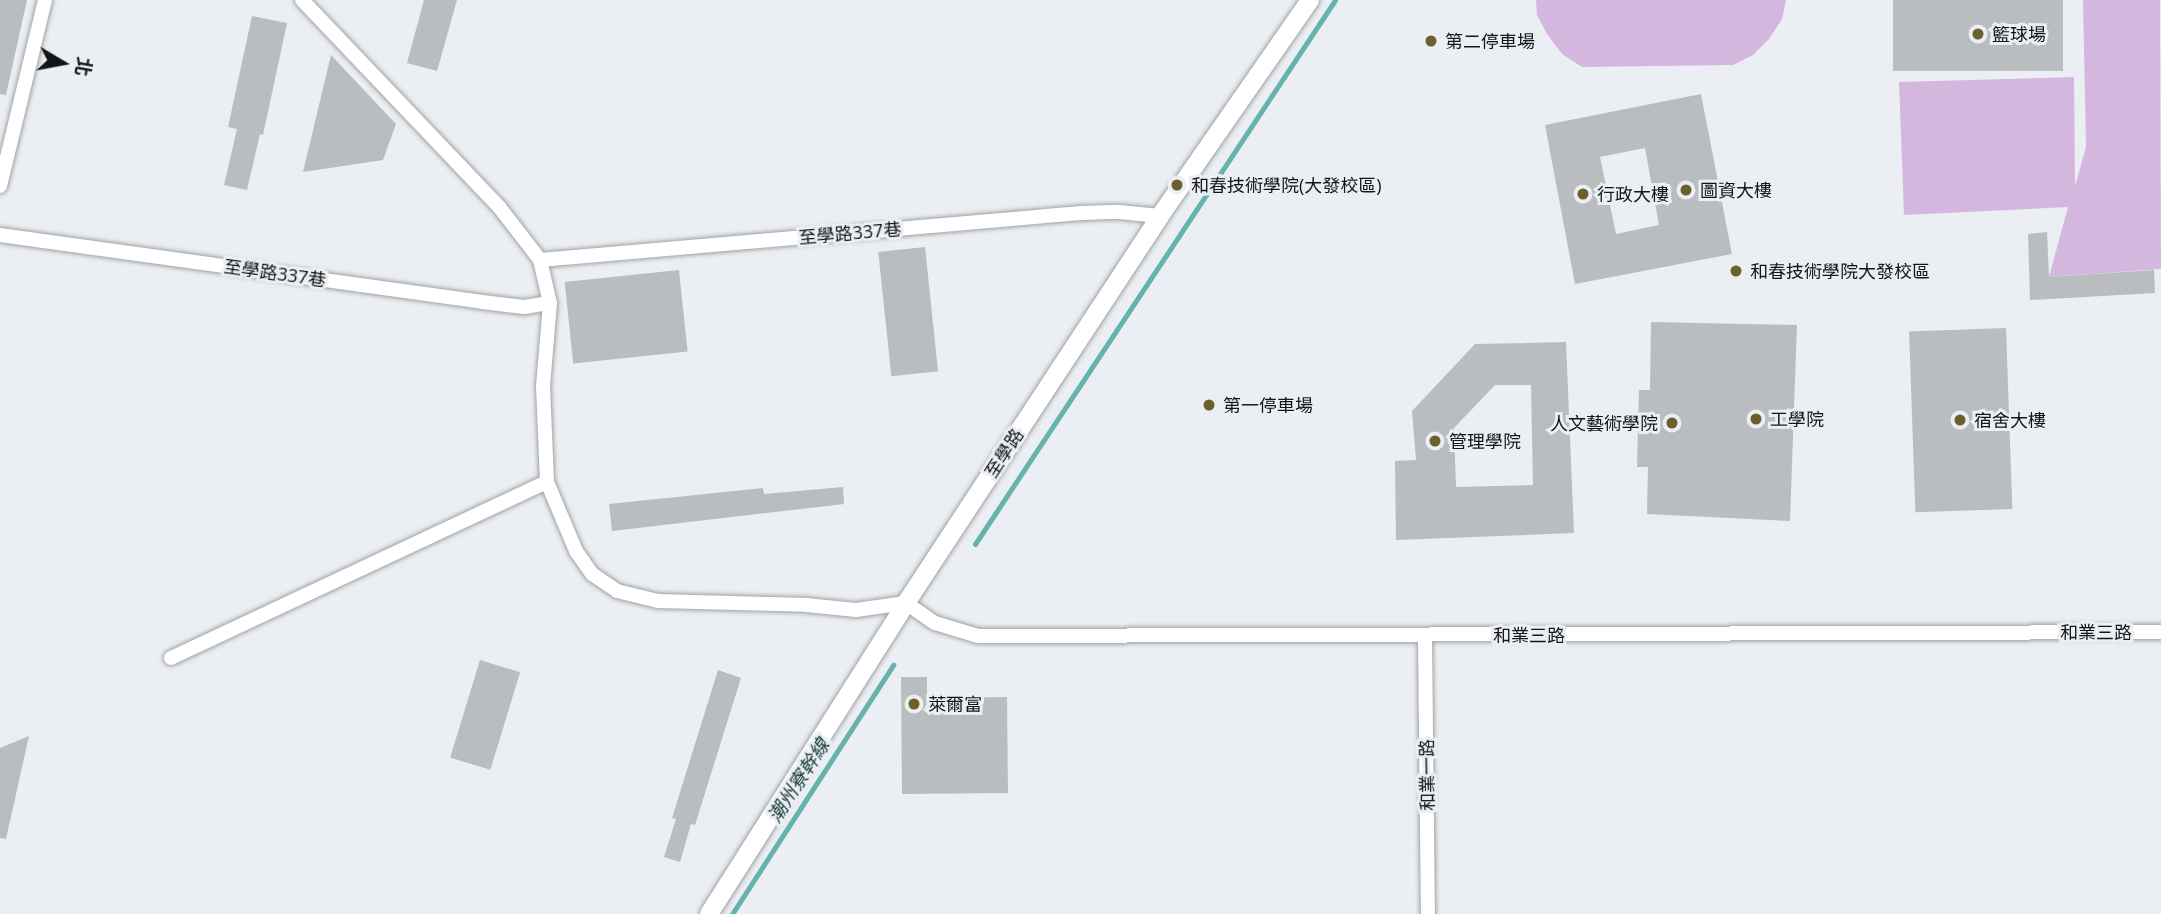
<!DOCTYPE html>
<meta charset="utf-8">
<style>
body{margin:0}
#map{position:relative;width:2161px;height:914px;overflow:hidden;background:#ebeef2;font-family:"Open Sans","Noto Sans TC",sans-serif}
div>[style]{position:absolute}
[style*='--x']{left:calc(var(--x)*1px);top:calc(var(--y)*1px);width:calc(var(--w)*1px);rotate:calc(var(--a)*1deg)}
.green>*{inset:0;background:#d4b7df}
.stream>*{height:5px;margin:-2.5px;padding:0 2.5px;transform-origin:2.5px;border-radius:2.5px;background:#66b2ad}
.building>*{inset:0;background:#b9bdbf;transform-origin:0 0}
.roads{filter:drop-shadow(0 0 2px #a0a3a6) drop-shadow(0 0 2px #a0a3a6)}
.minor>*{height:14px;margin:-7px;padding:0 7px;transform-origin:7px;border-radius:7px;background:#fff}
.tertiary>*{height:18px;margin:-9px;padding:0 9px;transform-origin:9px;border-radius:9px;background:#fff}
.dots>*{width:19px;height:19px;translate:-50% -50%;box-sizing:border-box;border:4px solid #ebeef2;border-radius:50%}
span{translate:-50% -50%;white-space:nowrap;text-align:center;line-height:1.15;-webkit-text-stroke:6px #ebeef2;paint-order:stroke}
.poi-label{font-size:18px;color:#141517}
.left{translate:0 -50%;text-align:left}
.right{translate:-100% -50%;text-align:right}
.street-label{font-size:18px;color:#141517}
.water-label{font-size:19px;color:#153a38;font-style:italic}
.north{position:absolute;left:28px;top:28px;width:70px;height:70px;-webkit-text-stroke:5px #ebeef2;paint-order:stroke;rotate:100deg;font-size:19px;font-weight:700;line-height:28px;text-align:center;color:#141517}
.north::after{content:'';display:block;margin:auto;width:24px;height:32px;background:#141517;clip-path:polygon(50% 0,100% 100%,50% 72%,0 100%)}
</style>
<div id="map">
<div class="green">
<div style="clip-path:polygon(1536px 0,1786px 0,1782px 19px,1769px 39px,1753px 55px,1733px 65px,1582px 67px,1562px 54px,1547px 34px,1537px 15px)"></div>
<div style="clip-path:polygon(2083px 0,2160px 0,2161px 269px,2049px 277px,2068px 207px,1904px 215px,1899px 82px,2074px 77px,2075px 186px,2086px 147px)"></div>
</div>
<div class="stream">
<div style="--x:975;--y:544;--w:652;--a:-56.5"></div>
<div style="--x:732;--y:914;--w:297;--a:-57.1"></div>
</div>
<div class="building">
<div style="clip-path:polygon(0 0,27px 0,6px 95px,0 94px)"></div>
<div style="clip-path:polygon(424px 0,457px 0,437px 71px,407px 63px)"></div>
<div style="left:1893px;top:0;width:170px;height:71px"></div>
<div style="clip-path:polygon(252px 16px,287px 23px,263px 135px,260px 134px,247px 190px,224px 185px,237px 129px,228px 127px)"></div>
<div style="clip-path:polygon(331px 55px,396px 124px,383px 160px,303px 172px)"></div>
<div style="clip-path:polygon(evenodd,1701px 94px,1732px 254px,1575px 284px,1545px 125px,1701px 94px,1645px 148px,1659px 225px,1616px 234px,1600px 157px,1645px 148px)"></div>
<div style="clip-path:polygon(2047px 232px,2049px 277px,2154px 270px,2155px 293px,2030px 300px,2028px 234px)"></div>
<div style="left:925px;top:247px;width:125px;height:47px;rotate:84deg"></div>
<div style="left:679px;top:270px;width:82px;height:115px;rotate:84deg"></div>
<div style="clip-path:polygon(1651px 322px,1797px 325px,1790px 521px,1647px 514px,1648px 467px,1637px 467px,1639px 390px,1650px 390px)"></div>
<div style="left:2006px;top:328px;width:181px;height:97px;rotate:88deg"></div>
<div style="clip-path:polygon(evenodd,1566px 342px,1574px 533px,1396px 540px,1395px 461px,1416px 460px,1412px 411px,1475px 344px,1566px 342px,1495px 385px,1531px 385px,1533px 485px,1456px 487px,1454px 428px,1495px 385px)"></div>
<div style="clip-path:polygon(843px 487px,844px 504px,612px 531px,609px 504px,763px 488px,764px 494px)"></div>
<div style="left:480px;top:660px;width:42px;height:102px;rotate:17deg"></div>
<div style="clip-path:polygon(718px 670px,741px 678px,695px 825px,691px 824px,680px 862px,664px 857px,676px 819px,672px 818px)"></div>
<div style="clip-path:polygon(901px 677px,927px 677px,927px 698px,1007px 697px,1008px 793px,902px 794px)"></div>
<div style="clip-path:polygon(29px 736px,6px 839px,0 838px,0 748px)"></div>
</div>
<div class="roads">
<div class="minor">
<div style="--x:302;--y:0;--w:287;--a:46.4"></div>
<div style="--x:500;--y:208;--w:66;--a:52.4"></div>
<div style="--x:540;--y:260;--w:44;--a:76.9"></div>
<div style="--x:550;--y:303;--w:83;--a:94.8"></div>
<div style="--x:543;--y:386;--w:96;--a:87.6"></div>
<div style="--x:547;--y:482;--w:75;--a:67.2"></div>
<div style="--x:576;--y:551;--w:28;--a:55"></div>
<div style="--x:592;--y:574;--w:30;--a:34"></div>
<div style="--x:617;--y:591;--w:42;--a:13.7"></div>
<div style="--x:658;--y:601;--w:148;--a:1.5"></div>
<div style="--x:806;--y:605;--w:50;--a:5.7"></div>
<div style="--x:856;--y:610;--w:50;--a:-8"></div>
<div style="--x:906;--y:603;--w:35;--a:35"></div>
<div style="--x:935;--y:623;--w:45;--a:16.8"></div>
<div style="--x:978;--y:636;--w:1183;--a:-0.19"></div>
<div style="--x:0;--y:186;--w:191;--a:-76.4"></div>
<div style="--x:0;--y:235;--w:487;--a:7.9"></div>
<div style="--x:482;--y:302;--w:42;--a:6.8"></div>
<div style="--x:524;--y:307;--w:26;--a:-9"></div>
<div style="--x:540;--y:260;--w:543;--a:-4.97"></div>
<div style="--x:1081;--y:213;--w:38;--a:-2"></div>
<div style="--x:1119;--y:212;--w:41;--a:5.6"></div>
<div style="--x:1425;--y:636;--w:278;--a:89.4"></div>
<div style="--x:171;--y:658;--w:415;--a:-25.1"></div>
</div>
<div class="tertiary">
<div style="--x:709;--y:914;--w:368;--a:-57.6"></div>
<div style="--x:906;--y:603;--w:463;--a:-56.7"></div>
<div style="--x:1160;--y:216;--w:263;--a:-55.2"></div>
</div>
</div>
<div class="dots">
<div style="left:1978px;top:34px;background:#6b5f2c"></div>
<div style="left:1431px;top:41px;background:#6b5f2c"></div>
<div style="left:1177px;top:185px;background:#6b5f2c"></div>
<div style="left:1686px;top:190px;background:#6b5f2c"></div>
<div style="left:1583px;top:194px;background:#6b5f2c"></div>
<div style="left:1736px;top:271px;background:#6b5f2c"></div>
<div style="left:1209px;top:405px;background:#6b5f2c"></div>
<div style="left:1756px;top:419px;background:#6b5f2c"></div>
<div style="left:1960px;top:420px;background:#6b5f2c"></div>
<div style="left:1672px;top:423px;background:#6b5f2c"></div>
<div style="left:1435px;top:441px;background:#6b5f2c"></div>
<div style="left:914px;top:704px;background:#6b5f2c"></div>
</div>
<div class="poi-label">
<span class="left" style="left:1992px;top:34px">籃球場</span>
<span class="left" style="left:1445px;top:41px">第二停車場</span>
<span class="left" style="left:1191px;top:185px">和春技術學院(大發校區)</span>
<span class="left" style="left:1700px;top:190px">圖資大樓</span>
<span class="left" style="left:1597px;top:194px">行政大樓</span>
<span class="left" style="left:1750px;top:271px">和春技術學院大發校區</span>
<span class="left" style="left:1223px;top:405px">第一停車場</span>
<span class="left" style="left:1770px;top:419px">工學院</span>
<span class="left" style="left:1974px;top:420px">宿舍大樓</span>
<span class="right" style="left:1658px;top:423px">人文藝術學院</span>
<span class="left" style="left:1449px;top:441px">管理學院</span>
<span class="left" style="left:928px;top:704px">萊爾富</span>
</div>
<div class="street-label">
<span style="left:850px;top:233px;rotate:-5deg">至學路337巷</span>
<span style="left:275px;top:273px;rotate:8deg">至學路337巷</span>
<span style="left:1004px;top:453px;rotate:-57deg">至學路</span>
<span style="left:2096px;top:632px">和業三路</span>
<span style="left:1529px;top:635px">和業三路</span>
<span style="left:1427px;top:775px;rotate:-91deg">和業一路</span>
</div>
<div class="water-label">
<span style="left:799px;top:781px;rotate:-57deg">潮州寮幹線</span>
</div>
<div class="north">北</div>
</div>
